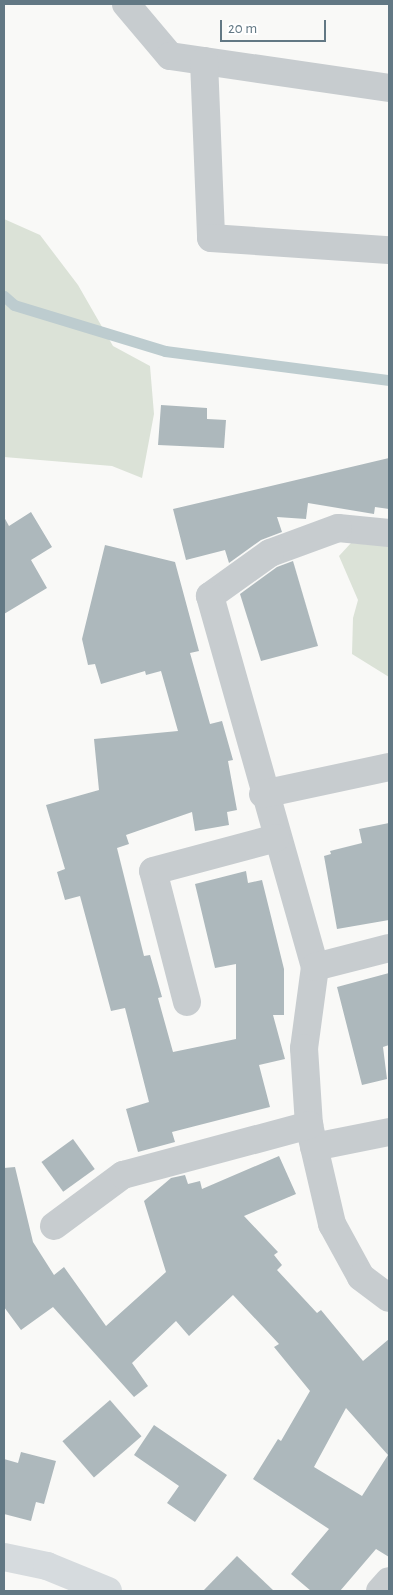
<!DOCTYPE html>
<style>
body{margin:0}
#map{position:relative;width:393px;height:1595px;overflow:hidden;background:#f9f9f7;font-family:"Alegreya Sans",sans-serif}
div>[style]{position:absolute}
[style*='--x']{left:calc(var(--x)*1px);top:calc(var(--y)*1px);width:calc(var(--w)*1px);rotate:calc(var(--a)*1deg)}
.green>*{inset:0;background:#dbe2d7}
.stream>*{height:11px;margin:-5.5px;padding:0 5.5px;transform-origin:5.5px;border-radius:5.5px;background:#bdcccf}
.building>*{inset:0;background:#adb8bc;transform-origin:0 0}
.street>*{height:28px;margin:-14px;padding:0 14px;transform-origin:14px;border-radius:14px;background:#c7cccf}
.secondary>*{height:28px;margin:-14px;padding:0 14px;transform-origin:14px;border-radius:14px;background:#d6dbde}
span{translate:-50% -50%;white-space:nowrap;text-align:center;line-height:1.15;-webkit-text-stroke:5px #fff;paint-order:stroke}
.frame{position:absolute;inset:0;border:5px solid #627884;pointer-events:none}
.scale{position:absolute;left:220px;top:20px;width:106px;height:22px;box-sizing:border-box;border:2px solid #627884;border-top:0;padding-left:6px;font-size:15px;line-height:18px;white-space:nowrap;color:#627884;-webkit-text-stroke:4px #fff;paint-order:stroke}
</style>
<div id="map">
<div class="green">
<div style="clip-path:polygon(4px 219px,40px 235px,78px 285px,113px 346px,150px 366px,154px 414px,142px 478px,112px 466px,4px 457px)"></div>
<div style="clip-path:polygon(351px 543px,389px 546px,389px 677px,352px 654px,353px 618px,358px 600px,339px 556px)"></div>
</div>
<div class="stream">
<div style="--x:4;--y:296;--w:13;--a:42"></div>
<div style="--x:14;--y:305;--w:158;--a:16.9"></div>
<div style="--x:165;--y:351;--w:226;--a:7.4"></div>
</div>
<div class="building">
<div style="clip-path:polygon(161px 405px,207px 408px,207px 419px,226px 420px,224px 448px,158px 445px)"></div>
<div style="clip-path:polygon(389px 458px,389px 509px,375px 507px,374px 514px,308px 503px,306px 519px,277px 517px,282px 532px,261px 540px,229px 563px,225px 550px,186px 560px,173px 509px)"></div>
<div style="clip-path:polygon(31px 512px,52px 547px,31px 560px,47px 588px,4px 614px,4px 517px,9px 526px)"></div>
<div style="clip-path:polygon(105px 545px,175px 562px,199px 651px,190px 653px,210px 724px,222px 721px,233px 760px,228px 761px,237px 810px,227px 812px,229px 825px,195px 831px,192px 812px,126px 835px,129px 844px,117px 848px,144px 956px,150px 955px,162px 997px,158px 998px,173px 1052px,236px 1039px,236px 964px,215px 968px,195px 884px,246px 871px,248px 883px,262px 880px,284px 969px,284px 1015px,273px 1015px,285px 1059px,259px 1065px,270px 1107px,172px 1132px,175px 1142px,138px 1152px,126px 1109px,149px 1102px,125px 1008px,111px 1011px,80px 896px,65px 900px,57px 872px,65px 869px,46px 805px,99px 790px,94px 739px,178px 731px,161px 671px,146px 675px,145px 671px,101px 684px,95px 664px,88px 665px,82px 639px)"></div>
<div style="clip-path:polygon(293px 561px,318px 646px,261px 661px,240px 594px,277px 567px)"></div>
<div style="clip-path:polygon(389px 823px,389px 920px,337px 929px,324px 856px,331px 854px,330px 851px,362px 843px,359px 829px)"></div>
<div style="clip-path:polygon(389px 973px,389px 1045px,383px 1047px,387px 1079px,362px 1085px,337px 987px)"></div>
<div style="left:73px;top:1139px;width:37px;height:39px;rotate:54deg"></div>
<div style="clip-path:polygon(evenodd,279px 1156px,296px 1194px,244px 1216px,278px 1252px,274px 1255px,282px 1265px,277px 1270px,317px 1313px,321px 1310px,363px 1361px,389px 1339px,389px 1557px,376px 1549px,340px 1591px,311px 1591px,291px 1574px,329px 1529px,253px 1479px,278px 1439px,281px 1441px,310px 1391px,274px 1347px,279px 1344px,233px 1295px,189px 1336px,176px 1321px,132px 1363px,148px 1386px,134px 1397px,53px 1307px,21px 1330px,4px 1307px,4px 1168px,15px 1167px,33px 1242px,54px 1275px,64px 1267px,106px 1326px,166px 1272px,144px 1201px,171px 1178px,185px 1175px,188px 1184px,200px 1181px,202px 1189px,279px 1156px,346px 1408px,388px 1455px,362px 1496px,314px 1467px,346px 1408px)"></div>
<div style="left:110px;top:1400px;width:48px;height:63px;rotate:49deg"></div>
<div style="clip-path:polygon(154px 1425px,227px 1475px,195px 1522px,167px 1503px,179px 1486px,134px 1455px)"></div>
<div style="clip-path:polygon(21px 1452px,56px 1461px,44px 1504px,36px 1502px,31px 1521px,4px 1514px,4px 1459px,18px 1463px)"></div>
<div style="clip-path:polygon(237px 1556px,274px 1591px,203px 1591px)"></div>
</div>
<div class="street">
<div style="--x:126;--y:4;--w:68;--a:49.8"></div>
<div style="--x:170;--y:56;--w:221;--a:8.3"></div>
<div style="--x:204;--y:61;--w:177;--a:87.7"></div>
<div style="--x:211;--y:238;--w:178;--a:3.9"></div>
<div style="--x:389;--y:533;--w:51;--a:-174.4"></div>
<div style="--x:338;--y:528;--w:72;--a:159.8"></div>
<div style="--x:270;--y:553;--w:74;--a:144.4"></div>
<div style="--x:210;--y:596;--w:386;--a:74.2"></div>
<div style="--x:315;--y:967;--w:82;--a:97.7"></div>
<div style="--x:304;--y:1048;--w:77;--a:86.3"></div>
<div style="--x:309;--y:1125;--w:102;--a:76.9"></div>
<div style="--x:332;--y:1224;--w:60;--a:61.3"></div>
<div style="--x:361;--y:1277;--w:35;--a:37"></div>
<div style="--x:263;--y:794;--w:129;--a:-12.1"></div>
<div style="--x:315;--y:967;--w:76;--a:-14.4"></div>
<div style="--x:187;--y:1002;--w:135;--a:-104.5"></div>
<div style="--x:153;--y:871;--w:127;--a:-15"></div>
<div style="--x:314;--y:1147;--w:76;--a:-11.3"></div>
<div style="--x:54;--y:1226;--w:86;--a:-36.5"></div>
<div style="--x:123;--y:1175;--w:193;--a:-15"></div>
<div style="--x:380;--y:1591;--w:13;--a:-48"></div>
</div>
<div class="secondary">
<div style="--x:4;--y:1557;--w:44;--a:11.8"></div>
<div style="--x:47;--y:1566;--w:66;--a:22.3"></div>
</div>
<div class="frame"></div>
<div class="scale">20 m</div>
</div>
